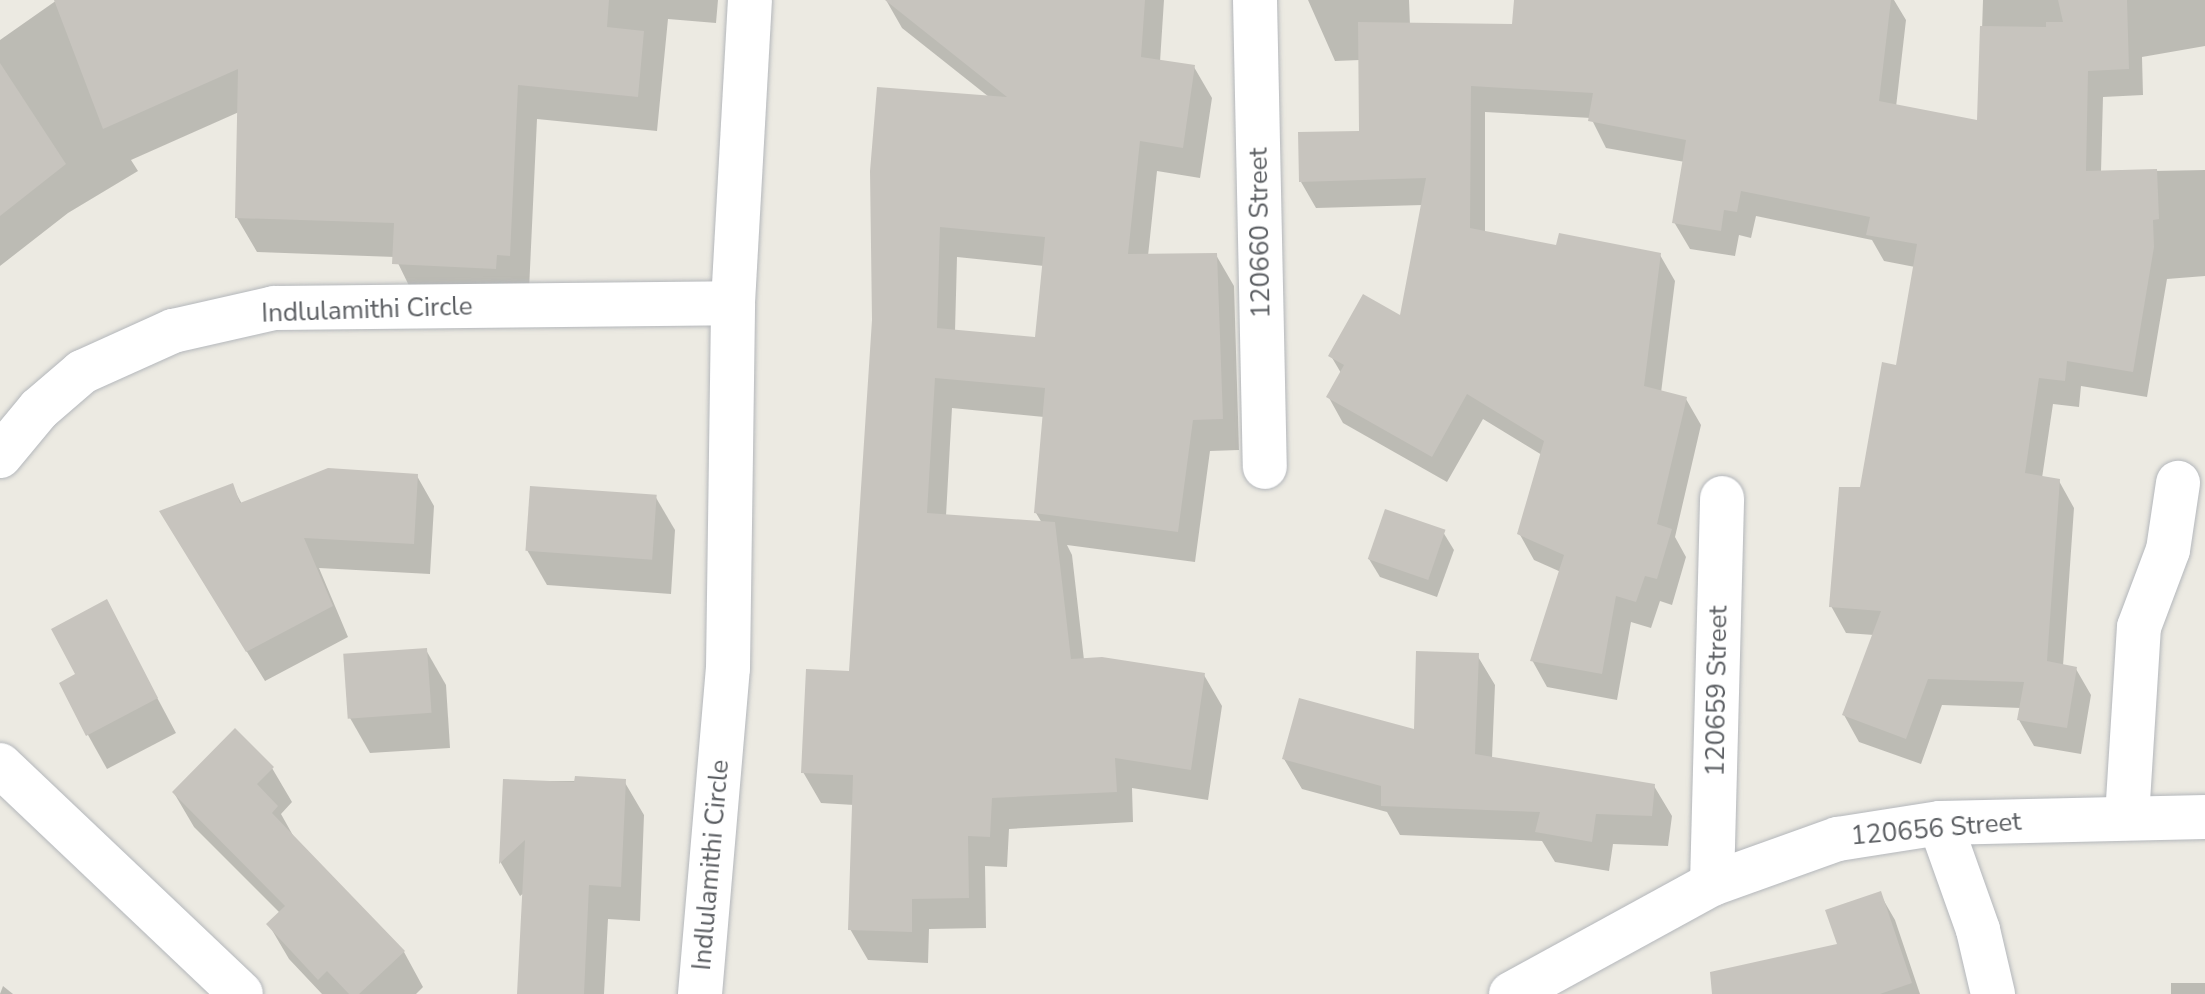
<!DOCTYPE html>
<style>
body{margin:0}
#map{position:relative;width:2205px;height:994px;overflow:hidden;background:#eceae2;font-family:"Nunito Sans",sans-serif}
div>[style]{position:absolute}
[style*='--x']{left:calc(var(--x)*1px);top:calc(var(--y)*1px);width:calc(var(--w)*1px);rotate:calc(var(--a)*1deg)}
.shadow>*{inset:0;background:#0003;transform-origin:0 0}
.building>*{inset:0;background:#c7c4be;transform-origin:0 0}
.roads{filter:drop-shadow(0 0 2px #b4b7bb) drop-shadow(0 0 2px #b4b7bb)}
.minor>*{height:44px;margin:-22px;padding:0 22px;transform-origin:22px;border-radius:22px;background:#fff}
span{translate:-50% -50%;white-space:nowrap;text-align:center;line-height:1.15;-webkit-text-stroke:8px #fff;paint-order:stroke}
.street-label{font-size:26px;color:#5a5d61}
</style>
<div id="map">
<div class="shadow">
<div style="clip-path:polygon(57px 0,718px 0,716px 23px,668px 19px,657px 131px,537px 119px,529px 290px,415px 298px,395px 257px,257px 252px,237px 218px,239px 112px,131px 160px,138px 171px,68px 213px,0 266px,0 40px)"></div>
<div style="clip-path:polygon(evenodd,886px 0,1164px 0,1160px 62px,1194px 67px,1212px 98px,1200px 178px,1157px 171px,1148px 256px,1216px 255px,1234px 286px,1239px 450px,1210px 451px,1195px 562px,1067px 545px,1072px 555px,1084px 660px,1204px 675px,1222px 706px,1208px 800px,1132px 788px,1133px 822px,1009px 829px,1007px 867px,985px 866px,986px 928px,929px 929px,928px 963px,868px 960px,850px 929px,854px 805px,821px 803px,803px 772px,851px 673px,874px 320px,989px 97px,902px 28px,886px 0,957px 257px,1044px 266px,1037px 339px,955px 332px,957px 257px,886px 0,952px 408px,1044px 417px,1036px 513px,1042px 523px,946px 516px,952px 408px)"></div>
<div style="clip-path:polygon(1308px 0,1409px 0,1410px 25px,1514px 26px,1517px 0,1894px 0,1906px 20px,1896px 107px,1979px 122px,1983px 0,2205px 0,2205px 46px,2142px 57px,2143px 95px,2103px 97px,2101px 172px,2205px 170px,2205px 276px,2167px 279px,2147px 397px,2081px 386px,2079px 407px,2053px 404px,2042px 478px,2059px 481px,2074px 508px,2063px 666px,2076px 669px,2091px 695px,2081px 754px,2034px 746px,2019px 720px,2021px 708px,1942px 705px,1921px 764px,1859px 742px,1844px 715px,1874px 635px,1846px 633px,1831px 606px,1898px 368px,1915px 267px,1884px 261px,1872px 240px,1756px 216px,1751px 238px,1739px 235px,1735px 256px,1690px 249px,1674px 222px,1685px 162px,1606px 148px,1591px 118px,1485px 112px,1485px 233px,1558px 247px,1660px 255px,1675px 281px,1661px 393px,1686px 399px,1701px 425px,1675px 537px,1686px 557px,1672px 605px,1660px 601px,1651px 628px,1631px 622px,1617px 700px,1547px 687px,1532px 660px,1561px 572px,1534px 560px,1519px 533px,1542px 455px,1483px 419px,1447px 482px,1343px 423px,1328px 396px,1341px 373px,1331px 356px,1402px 319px,1423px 205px,1316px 208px,1301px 182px,1361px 133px,1360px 60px,1335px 61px)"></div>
<div style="clip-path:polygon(417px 476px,434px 506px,430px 574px,319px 568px,348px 637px,265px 681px,179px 542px,232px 486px,242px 504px)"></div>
<div style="clip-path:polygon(655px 496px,675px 530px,671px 594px,547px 585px,527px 550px)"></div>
<div style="clip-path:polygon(1443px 532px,1454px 550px,1437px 597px,1380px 577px,1369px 559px)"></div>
<div style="clip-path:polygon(106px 602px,176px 733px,107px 769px,88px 735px,78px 675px)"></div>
<div style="clip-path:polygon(426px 650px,446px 685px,450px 748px,370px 753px,350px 718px)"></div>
<div style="clip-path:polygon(1477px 655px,1495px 685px,1492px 758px,1654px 786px,1672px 816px,1668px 846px,1613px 844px,1609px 871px,1555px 862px,1542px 841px,1400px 835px,1387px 812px,1302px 789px,1284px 759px,1416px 732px)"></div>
<div style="clip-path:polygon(272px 768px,292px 802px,281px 814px,295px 839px,404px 952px,423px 987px,416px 994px,322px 994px,289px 959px,269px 925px,280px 913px,194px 827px,174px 793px)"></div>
<div style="clip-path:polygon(505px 781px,624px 781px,644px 815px,640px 921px,608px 919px,604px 994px,519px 994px,524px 893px,520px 896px,501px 863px)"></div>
<div style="clip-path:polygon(1880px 894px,1895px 920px,1920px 994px,1784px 994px,1839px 946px)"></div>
<div style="left:2205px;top:983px;width:11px;height:34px;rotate:90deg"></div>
<div style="clip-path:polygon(3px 986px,13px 994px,0 994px)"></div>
</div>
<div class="building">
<div style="clip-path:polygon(54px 0,609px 0,607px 27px,644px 31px,638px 97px,518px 85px,510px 256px,497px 255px,496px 269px,392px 264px,394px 223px,235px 218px,238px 69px,103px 129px)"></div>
<div style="clip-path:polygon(evenodd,885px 0,1145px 0,1141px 57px,1195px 65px,1183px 148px,1140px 141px,1128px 254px,1217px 253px,1223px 419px,1193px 420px,1178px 532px,1034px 513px,1045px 388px,935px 378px,927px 513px,1055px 522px,1071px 659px,1102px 657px,1205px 673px,1191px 770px,1115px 758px,1117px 792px,992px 798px,990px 837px,968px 836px,969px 898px,912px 899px,912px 932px,848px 930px,853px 775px,801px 773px,806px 669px,849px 671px,872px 320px,870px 171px,877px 87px,1007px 97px,885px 0,940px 227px,1045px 237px,1035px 337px,937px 328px,940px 227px)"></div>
<div style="clip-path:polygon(1514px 0,1891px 0,1879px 101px,1977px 120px,1980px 26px,2046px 27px,2046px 22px,2063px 22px,2058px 0,2127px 0,2129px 69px,2088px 71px,2086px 171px,2157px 169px,2159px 219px,2153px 220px,2154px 247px,2133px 372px,2067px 361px,2065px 381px,2039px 378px,2025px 473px,2060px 479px,2047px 661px,2077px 667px,2067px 728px,2017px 720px,2024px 682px,1928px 679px,1906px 739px,1842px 715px,1881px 611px,1829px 607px,1839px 487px,1860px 487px,1882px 362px,1896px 365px,1917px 244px,1866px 235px,1870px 217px,1741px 191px,1737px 212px,1724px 210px,1721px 231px,1672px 223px,1686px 140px,1588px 121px,1593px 93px,1471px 86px,1470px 228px,1556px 245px,1559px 233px,1661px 253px,1644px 386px,1687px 397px,1657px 524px,1672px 529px,1657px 579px,1645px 576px,1636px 602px,1616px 596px,1602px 674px,1530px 661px,1564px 555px,1517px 534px,1544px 441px,1467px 394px,1432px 457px,1326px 397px,1344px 365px,1328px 356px,1363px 294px,1400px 315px,1426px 178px,1299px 182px,1298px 132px,1359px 131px,1358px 22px,1512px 24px)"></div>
<div style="clip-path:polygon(0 63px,66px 164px,0 216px)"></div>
<div style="clip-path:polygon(328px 468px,418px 474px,414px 544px,304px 538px,333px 606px,246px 652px,159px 511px,233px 483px,240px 503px)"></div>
<div style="left:530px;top:486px;width:127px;height:65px;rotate:4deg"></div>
<div style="left:1385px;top:509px;width:64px;height:53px;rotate:19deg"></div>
<div style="clip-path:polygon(107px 599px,158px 698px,86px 736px,59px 683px,75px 674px,51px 629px)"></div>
<div style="left:427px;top:648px;width:65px;height:84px;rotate:86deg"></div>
<div style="clip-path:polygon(1416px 651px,1479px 653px,1475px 754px,1655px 784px,1652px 816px,1596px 814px,1592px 842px,1535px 832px,1540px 812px,1381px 806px,1381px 786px,1282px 759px,1299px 698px,1414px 729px)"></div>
<div style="clip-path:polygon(235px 728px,274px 767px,257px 784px,278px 806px,272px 813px,405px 951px,359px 994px,349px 994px,327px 971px,318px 980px,266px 924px,285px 906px,172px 792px)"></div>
<div style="clip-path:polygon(575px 776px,626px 779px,621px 887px,589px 885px,584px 994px,517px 994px,525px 840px,499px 864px,503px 779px,574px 782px)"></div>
<div style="clip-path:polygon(1881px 891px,1912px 983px,1880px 994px,1712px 994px,1710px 972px,1837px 944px,1825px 910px)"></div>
</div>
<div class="roads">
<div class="minor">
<div style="--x:1255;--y:0;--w:467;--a:88.8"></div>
<div style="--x:0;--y:456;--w:61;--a:-50.3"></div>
<div style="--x:39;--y:409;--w:57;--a:-40.7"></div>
<div style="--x:82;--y:372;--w:100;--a:-24.3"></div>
<div style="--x:173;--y:331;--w:104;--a:-12.8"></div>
<div style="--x:274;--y:308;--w:459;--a:-0.6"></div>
<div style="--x:0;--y:765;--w:332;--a:43.5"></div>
<div style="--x:2127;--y:817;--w:190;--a:-86.4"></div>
<div style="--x:2139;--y:627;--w:82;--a:-69.4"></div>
<div style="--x:2168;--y:550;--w:68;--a:-81.5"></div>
<div style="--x:1940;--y:823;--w:114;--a:70.4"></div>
<div style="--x:1978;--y:930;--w:66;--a:76.8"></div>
<div style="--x:1712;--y:884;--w:386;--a:-88.5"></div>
<div style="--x:700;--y:994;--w:327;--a:-85.1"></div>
<div style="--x:728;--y:668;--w:365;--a:-89.2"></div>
<div style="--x:733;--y:303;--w:303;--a:-86.8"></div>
<div style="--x:1511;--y:994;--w:229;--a:-28.7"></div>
<div style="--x:1712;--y:884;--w:134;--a:-19.7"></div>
<div style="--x:1838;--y:839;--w:103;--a:-8.9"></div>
<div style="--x:1940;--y:823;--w:265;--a:-1.3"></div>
</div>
</div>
<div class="street-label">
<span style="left:1260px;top:233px;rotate:-91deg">120660 Street</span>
<span style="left:367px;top:310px;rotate:-2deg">Indlulamithi Circle</span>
<span style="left:1717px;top:691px;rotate:-89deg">120659 Street</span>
<span style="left:1936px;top:829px;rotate:-5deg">120656 Street</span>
<span style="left:711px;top:865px;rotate:-85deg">Indlulamithi Circle</span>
</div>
</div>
